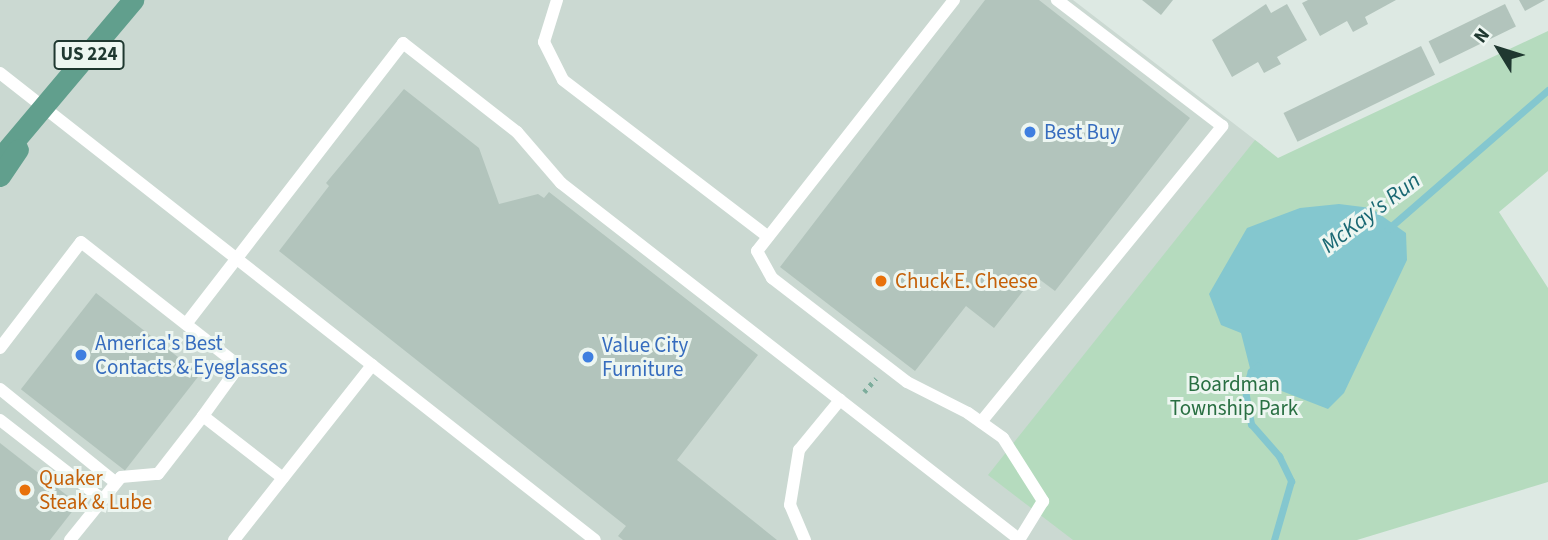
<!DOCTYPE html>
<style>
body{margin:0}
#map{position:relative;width:1548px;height:540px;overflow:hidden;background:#dde9e3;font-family:"Source Sans 3",sans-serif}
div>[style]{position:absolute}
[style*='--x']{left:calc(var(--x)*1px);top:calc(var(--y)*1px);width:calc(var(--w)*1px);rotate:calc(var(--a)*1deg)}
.built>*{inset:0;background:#cbd9d2}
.green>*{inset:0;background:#b5dbbe}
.water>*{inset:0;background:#84c7cf}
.stream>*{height:7px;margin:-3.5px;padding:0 3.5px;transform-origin:3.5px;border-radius:3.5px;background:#84c7cf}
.building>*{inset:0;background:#b2c4bc;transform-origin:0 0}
.path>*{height:4.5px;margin-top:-2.25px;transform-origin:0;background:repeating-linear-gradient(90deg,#7dad9c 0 3.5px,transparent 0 8.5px)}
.service>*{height:12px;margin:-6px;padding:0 6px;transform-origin:6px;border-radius:6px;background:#fff}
.primary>*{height:21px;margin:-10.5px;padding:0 10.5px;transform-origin:10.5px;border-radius:10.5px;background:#619f8d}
.dots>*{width:19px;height:19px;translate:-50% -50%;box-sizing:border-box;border:4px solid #edf6f1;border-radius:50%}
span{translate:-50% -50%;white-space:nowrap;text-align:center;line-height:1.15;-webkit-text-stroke:6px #edf6f1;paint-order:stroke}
.shield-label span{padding:2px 5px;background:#edf6f1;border:2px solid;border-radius:5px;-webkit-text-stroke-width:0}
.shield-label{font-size:19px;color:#1f3830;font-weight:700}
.shop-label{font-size:21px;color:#366cbe}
.left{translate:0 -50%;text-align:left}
.food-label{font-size:21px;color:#c56008}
.park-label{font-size:21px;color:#296f42}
.water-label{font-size:23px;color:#1a6873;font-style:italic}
.north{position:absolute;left:1464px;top:14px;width:70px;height:70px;-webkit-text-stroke:5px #edf6f1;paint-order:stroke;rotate:308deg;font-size:19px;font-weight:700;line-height:28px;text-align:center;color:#1f3830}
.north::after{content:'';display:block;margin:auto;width:24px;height:32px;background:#1f3830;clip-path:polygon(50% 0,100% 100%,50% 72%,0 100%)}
</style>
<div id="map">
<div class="built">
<div style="clip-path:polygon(0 0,1073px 0,1263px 146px,1030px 443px,1149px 540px,0 540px)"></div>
</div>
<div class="green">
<div style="clip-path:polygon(1548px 31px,1548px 171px,1499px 212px,1548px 288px,1548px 482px,1357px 540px,1073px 540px,988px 475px,1255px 140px,1278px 158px)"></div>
</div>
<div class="water">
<div style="clip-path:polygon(1339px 204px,1371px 208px,1406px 233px,1407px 260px,1344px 393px,1328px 409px,1253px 380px,1241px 333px,1221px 325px,1209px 294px,1247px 228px,1300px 208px)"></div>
</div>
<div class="stream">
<div style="--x:1388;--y:229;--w:212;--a:-41"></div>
<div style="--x:1258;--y:366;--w:9;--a:144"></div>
<div style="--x:1251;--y:371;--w:20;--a:108"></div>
<div style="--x:1245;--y:390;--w:35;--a:80"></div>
<div style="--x:1251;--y:424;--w:43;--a:48.8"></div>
<div style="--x:1279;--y:456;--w:28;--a:64"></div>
<div style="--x:1291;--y:481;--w:61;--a:106.1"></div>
</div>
<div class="building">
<div style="clip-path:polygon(985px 0,1039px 0,1190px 118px,1055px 291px,1035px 276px,994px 328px,966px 306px,915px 371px,780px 267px)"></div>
<div style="clip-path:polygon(1142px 0,1173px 0,1161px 15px)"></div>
<div style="clip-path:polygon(1308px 0,1396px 0,1365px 17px,1368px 24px,1353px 32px,1347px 21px,1320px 36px,1302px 3px)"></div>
<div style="clip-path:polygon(1519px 0,1545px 0,1525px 11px)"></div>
<div style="clip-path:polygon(1266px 4px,1271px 13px,1287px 4px,1307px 40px,1277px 57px,1281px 64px,1264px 73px,1258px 62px,1232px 77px,1212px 40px)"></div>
<div style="left:1505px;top:4px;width:25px;height:85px;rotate:64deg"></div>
<div style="left:1421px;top:46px;width:32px;height:153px;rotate:64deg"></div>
<div style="clip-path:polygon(404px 89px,479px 148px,499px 204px,538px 194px,544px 198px,549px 192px,758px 355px,677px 460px,777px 540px,623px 540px,618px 536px,626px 526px,279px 251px,329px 186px,326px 183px)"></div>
<div style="left:96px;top:293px;width:132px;height:122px;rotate:38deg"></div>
<div style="clip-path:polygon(0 443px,78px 504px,50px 540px,0 540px)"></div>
</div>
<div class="path">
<div style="--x:864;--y:392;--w:18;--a:-49"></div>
</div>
<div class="service">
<div style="--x:557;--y:0;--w:44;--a:107.2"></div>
<div style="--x:544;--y:42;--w:42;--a:63.4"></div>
<div style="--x:563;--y:80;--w:258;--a:37.4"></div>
<div style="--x:954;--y:0;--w:319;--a:128.1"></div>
<div style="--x:757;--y:251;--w:31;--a:61"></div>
<div style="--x:772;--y:278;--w:170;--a:37.6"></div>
<div style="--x:907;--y:382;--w:68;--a:26.9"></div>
<div style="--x:968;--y:413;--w:43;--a:35.5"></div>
<div style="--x:1003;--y:438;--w:75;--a:57.6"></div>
<div style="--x:1043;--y:501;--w:46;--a:121.6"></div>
<div style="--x:0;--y:73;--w:756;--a:38.13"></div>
<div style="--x:186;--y:324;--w:355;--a:-52.3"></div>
<div style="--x:403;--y:43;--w:145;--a:38"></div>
<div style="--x:517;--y:132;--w:67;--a:49.2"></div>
<div style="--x:561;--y:183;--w:581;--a:37.87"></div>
<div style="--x:0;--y:348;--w:133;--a:-52.6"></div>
<div style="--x:81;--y:242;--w:201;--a:38.1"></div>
<div style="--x:239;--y:366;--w:62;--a:125.8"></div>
<div style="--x:203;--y:416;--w:101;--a:37.8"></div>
<div style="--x:0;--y:389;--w:149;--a:39"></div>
<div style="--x:0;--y:420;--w:130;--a:37.8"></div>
<div style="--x:981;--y:422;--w:382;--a:-50.8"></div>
<div style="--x:1222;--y:126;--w:208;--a:-142.6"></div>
<div style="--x:70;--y:540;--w:81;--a:-51"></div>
<div style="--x:121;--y:477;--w:37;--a:-5"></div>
<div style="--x:158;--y:474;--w:73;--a:-52.2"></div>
<div style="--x:234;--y:540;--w:223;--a:-51.7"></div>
<div style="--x:805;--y:540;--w:38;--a:-113"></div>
<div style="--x:790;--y:505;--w:56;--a:-80.7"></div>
<div style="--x:799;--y:450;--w:65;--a:-50.6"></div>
</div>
<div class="primary">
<div style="--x:0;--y:158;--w:207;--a:-49.9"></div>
<div style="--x:0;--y:176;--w:32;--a:-56"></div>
</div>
<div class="dots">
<div style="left:1030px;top:132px;background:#3f7fe0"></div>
<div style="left:881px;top:281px;background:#e8710a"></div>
<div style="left:81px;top:355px;background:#3f7fe0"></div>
<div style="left:588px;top:357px;background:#3f7fe0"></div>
<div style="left:25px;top:490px;background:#e8710a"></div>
</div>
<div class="shield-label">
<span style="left:89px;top:55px">US 224</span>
</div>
<div class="shop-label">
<span class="left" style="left:1044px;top:132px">Best Buy</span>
<span class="left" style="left:95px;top:355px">America's Best<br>Contacts &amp; Eyeglasses</span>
<span class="left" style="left:602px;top:357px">Value City<br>Furniture</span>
</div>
<div class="food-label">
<span class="left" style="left:895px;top:281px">Chuck E. Cheese</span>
<span class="left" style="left:39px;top:490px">Quaker<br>Steak &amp; Lube</span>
</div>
<div class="park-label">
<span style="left:1234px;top:396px">Boardman<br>Township Park</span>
</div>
<div class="water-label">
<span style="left:1371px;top:213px;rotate:-37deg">McKay's Run</span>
</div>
<div class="north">N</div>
</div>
